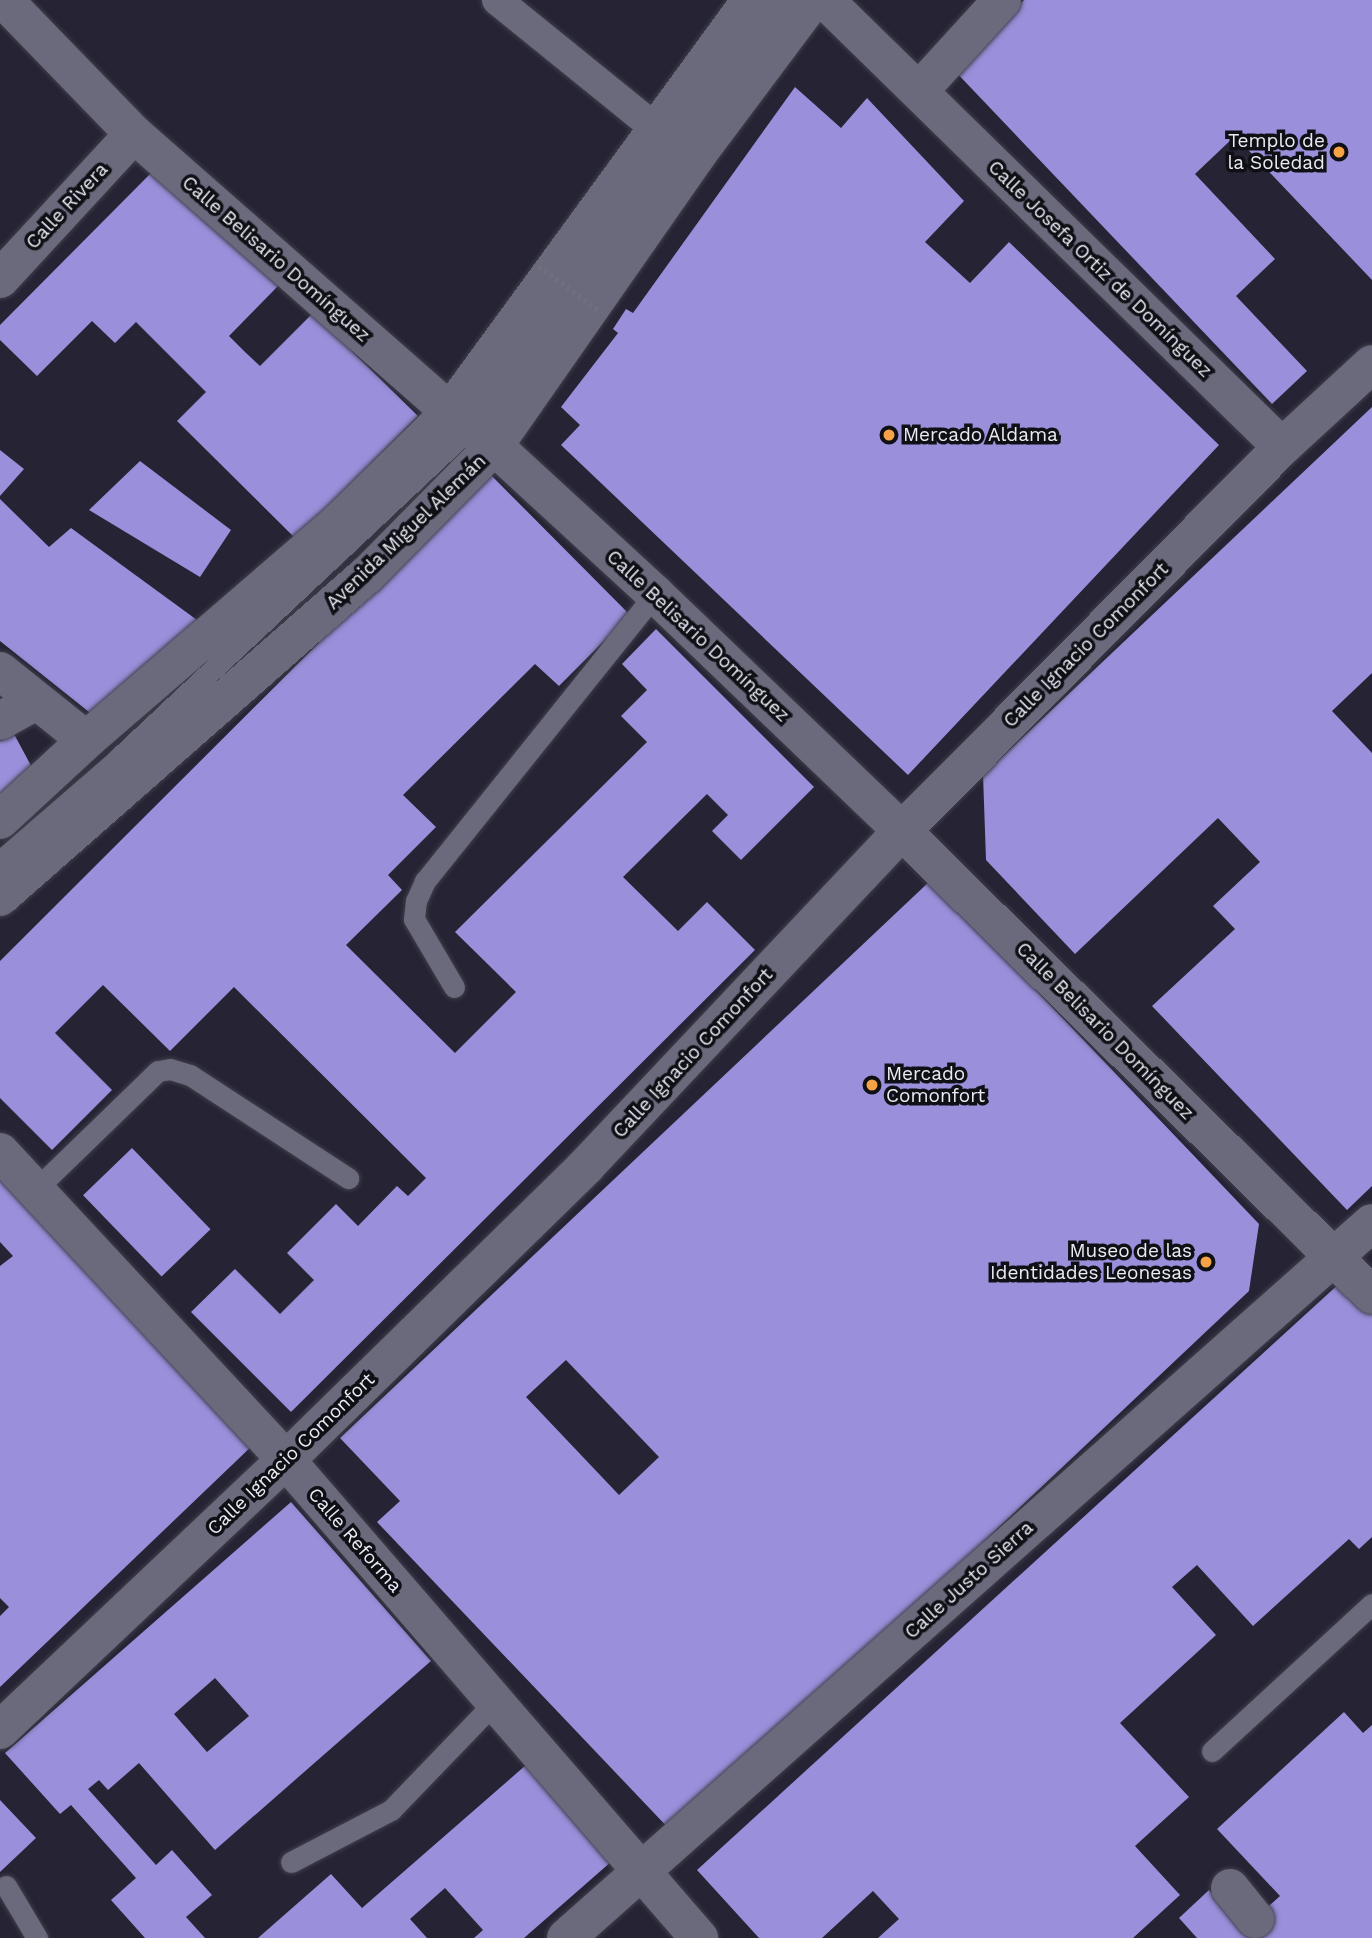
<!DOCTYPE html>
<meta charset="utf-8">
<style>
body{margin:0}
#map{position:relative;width:1372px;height:1938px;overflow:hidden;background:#262434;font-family:"Work Sans",sans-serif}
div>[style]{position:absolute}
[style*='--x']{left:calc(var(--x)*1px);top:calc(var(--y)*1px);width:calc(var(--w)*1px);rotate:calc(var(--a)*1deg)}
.building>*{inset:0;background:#998fda;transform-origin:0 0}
.roads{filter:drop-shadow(0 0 2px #3f3e4b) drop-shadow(0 0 2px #3f3e4b)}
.service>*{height:21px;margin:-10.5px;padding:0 10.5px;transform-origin:10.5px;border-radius:10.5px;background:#6b697c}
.pedestrian>*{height:30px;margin:-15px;padding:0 15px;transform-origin:15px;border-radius:15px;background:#6b697c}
.minor>*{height:38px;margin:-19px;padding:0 19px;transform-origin:19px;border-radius:19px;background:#6b697c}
.secondary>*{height:38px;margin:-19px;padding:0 19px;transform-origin:19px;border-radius:19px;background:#6b697c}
.path-bridge>*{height:4.5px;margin-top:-2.25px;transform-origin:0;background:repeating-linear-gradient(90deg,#706f7d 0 3.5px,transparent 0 7px)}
.dots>*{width:19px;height:19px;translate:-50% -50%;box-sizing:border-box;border:4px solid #0f0f16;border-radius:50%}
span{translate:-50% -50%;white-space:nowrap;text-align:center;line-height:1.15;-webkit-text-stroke:7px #0f0f16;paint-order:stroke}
.poi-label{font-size:19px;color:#ebebf5}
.right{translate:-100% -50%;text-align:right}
.left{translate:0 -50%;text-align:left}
.street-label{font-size:19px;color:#ebebf5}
</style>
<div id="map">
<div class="building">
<div style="clip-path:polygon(1024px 0,1372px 0,1372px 280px,1235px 136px,1195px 174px,1275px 259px,1236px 296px,1307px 371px,1272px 404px,952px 68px)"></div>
<div style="clip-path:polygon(795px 87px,841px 128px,867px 98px,964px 201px,925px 242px,970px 283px,1009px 242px,1219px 445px,908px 775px,561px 445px,580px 425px,561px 407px,618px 333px,613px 329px,626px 309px,633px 313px)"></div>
<div style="clip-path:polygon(157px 167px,278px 286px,229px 336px,245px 352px,260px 366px,313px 313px,418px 416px,296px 539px,177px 421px,206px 392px,136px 322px,115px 343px,92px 321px,37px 376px,0 340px,0 325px)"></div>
<div style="clip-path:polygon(1372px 407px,1372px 673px,1332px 711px,1372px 753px,1372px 1186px,1347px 1210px,1152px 1006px,1235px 929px,1213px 906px,1260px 862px,1218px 818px,1075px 954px,986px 860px,983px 775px)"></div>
<div style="clip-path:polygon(0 450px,24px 469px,0 496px)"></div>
<div style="clip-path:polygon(140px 461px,231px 530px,200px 577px,89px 510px)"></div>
<div style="clip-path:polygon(489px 473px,630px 615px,559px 686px,535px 664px,403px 795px,436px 827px,388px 875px,402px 890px,346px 945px,455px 1053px,516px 992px,455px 932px,647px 742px,621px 716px,647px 690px,622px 664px,656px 629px,814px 787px,741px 860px,712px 831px,728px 815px,707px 794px,623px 877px,678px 931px,707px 902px,755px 950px,291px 1412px,191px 1312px,235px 1269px,280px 1314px,314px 1280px,287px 1253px,336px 1204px,358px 1226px,397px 1186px,408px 1196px,426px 1178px,234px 987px,170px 1051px,103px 985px,55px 1033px,112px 1090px,52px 1150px,0 1098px,0 961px)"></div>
<div style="clip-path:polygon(0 499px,49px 547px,71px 528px,197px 620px,94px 716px,0 641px)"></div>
<div style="clip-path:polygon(14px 734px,35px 773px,0 803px,0 741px)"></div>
<div style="clip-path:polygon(evenodd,931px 880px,1259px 1224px,1249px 1291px,674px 1834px,377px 1522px,400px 1501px,340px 1438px,931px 880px,566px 1360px,659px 1457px,619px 1495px,526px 1397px,566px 1360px)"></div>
<div style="left:132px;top:1148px;width:113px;height:68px;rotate:46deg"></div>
<div style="clip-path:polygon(0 1179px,255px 1443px,0 1687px,0 1616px,9px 1607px,0 1598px,0 1266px,13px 1256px,0 1242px)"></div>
<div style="clip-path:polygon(1342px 1281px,1372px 1313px,1372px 1537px,1359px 1549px,1349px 1539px,1253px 1626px,1197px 1565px,1172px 1587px,1216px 1635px,1120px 1723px,1189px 1797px,1135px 1846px,1180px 1895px,1133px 1938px,878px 1938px,899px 1919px,873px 1891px,822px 1938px,759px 1938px,697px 1870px)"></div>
<div style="clip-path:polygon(evenodd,291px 1502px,431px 1661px,215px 1850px,139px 1763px,108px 1790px,99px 1780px,88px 1789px,156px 1865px,172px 1850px,212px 1895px,186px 1917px,205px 1938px,145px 1938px,111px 1900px,136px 1878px,71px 1805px,60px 1814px,5px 1753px,291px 1502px,215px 1678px,249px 1716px,207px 1752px,174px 1714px,215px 1678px)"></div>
<div style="clip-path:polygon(1344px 1712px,1363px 1733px,1372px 1725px,1372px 1938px,1197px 1938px,1179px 1918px,1209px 1890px,1244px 1928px,1280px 1896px,1217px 1829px)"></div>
<div style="clip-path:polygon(526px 1765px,612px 1861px,524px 1938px,474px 1938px,483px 1930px,445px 1888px,410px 1919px,427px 1938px,258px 1938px,331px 1874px,362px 1908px)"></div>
<div style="clip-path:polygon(0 1800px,36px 1838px,0 1872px)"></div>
</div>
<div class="roads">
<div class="service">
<div style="--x:0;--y:861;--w:147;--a:-40.9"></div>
<div style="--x:111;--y:765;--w:492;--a:-43.2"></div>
<div style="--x:470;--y:428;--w:304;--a:-54.9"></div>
<div style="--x:645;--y:179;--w:224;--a:-53.2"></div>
<div style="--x:454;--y:987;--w:79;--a:-120.5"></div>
<div style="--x:414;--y:919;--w:18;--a:-84"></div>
<div style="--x:416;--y:901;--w:22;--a:-66"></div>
<div style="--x:425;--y:881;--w:368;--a:-51.3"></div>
<div style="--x:35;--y:1190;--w:171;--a:-44.1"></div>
<div style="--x:158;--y:1071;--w:12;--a:-9"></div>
<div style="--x:170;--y:1069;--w:21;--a:17"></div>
<div style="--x:190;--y:1075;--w:189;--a:33.1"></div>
<div style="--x:1212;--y:1751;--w:217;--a:-42.6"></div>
<div style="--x:291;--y:1862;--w:113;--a:-27.5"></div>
<div style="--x:391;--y:1810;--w:149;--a:-46.1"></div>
<div style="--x:6;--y:1886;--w:61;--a:59.2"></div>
</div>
<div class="pedestrian">
<div style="--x:497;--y:0;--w:203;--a:39"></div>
</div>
<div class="minor">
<div style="--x:4;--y:0;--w:187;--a:45.9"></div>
<div style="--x:134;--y:134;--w:421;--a:41.3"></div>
<div style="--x:450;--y:412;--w:56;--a:37.7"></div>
<div style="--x:494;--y:446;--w:219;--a:42.6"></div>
<div style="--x:655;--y:594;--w:342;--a:43.8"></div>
<div style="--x:902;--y:831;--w:660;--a:44.63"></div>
<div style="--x:825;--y:0;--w:639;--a:44.37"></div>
<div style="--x:919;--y:91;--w:123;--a:-47.6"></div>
<div style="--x:0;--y:279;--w:197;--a:-47.3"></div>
<div style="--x:0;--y:671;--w:110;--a:38.7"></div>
<div style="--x:0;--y:721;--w:41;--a:-29.1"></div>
<div style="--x:0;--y:1152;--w:420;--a:47.1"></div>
<div style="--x:286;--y:1460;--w:632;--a:49.17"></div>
<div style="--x:0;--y:1730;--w:393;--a:-43.4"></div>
<div style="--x:286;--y:1460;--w:420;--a:-44.4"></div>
<div style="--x:586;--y:1166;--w:461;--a:-46.7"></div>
<div style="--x:902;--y:831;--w:540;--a:-45.3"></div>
<div style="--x:1282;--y:447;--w:122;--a:-42.7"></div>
<div style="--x:1230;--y:1888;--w:40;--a:51"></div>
<div style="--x:566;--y:1938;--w:1077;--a:-41.58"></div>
</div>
<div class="secondary">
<div style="--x:0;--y:820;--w:122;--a:-42.7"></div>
<div style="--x:90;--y:737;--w:329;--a:-40.8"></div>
<div style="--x:339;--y:522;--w:156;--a:-44.7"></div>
<div style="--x:450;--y:412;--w:510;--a:-53.85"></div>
<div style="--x:0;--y:897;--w:487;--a:-41.3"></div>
<div style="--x:366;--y:576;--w:182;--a:-45.4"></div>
<div style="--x:494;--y:446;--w:355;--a:-55.1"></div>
<div style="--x:697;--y:155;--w:194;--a:-53.2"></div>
</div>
</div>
<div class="path-bridge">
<div style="--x:539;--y:266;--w:76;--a:36.4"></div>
</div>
<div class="dots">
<div style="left:1339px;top:152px;background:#f6a247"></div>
<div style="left:889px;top:435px;background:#f6a247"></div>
<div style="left:872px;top:1085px;background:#f6a247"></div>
<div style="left:1206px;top:1262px;background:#f6a247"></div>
</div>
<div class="poi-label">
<span class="right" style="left:1325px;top:152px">Templo de<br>la Soledad</span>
<span class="left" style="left:903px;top:435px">Mercado Aldama</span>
<span class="left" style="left:886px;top:1085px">Mercado<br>Comonfort</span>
<span class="right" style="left:1192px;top:1262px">Museo de las<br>Identidades Leonesas</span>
</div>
<div class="street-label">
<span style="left:67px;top:206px;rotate:-47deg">Calle Rivera</span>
<span style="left:276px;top:259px;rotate:41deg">Calle Belisario Domínguez</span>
<span style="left:1100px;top:269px;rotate:44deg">Calle Josefa Ortiz de Domínguez</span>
<span style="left:406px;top:532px;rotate:-44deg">Avenida Miguel Alemán</span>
<span style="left:698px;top:636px;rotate:43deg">Calle Belisario Domínguez</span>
<span style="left:1086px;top:645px;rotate:-45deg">Calle Ignacio Comonfort</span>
<span style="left:1105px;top:1031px;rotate:45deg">Calle Belisario Domínguez</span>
<span style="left:693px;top:1053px;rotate:-47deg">Calle Ignacio Comonfort</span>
<span style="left:291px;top:1454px;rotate:-44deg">Calle Ignacio Comonfort</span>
<span style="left:355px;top:1540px;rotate:49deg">Calle Reforma</span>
<span style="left:969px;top:1580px;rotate:-42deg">Calle Justo Sierra</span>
</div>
</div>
